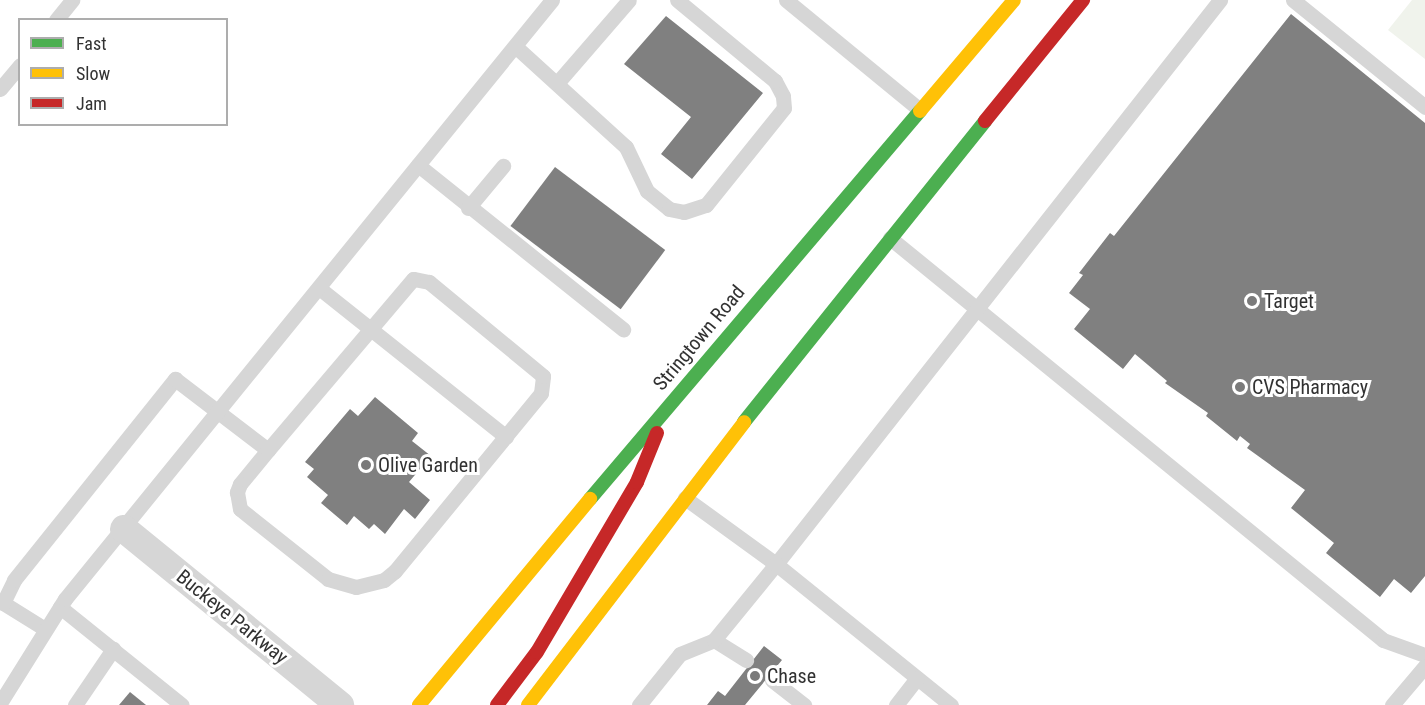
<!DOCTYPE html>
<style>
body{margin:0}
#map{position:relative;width:1425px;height:705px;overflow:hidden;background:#fff;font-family:"Roboto Condensed",sans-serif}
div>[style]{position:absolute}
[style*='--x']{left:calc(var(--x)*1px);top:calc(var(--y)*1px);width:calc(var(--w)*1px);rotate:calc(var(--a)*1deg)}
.green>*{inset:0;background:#f0f3ec}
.building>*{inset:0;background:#808080;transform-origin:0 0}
.lane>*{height:15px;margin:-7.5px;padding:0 7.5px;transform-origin:7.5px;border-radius:7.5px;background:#d6d6d6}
.street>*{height:28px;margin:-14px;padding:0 14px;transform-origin:14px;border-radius:14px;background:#d6d6d6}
.fast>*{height:14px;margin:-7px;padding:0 7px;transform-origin:7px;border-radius:7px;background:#4caf50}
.slow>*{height:14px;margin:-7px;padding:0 7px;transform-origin:7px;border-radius:7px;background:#ffc107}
.jam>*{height:14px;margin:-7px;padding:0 7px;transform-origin:7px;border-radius:7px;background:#c62828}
.dots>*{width:16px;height:16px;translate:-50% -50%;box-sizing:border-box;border:3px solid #fff;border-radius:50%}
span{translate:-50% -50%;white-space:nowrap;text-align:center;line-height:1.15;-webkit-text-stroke:6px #fff;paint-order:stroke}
.poi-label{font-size:20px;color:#323232}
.left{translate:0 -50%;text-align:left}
.street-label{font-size:20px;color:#323232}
.legend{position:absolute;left:18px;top:18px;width:210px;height:108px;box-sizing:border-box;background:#fff;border:2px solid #adadad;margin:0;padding:8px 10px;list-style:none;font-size:18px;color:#323232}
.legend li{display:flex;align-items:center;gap:12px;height:30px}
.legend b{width:30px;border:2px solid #adadad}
</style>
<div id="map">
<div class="green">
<div style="clip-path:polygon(1412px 0,1425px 0,1425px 59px,1388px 30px)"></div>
</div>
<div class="building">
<div style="clip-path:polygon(1291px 14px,1425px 123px,1425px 576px,1411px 593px,1394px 579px,1380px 597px,1326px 553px,1334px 543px,1291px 508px,1305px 490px,1247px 448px,1250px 444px,1240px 436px,1237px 441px,1206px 416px,1208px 413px,1165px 383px,1167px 381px,1135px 354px,1123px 369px,1074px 329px,1090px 309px,1069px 293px,1083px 275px,1079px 273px,1110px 233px,1114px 236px)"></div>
<div style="clip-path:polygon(666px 16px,763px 93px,692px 179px,661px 154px,691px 117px,624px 64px)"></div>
<div style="left:555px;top:167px;width:138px;height:74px;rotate:37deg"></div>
<div style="clip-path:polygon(375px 397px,418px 433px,412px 441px,431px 456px,409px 482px,430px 500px,415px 519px,404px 509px,385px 534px,374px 524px,369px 529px,354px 516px,347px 525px,321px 503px,328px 495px,307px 477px,314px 469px,305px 462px,350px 409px,358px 416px)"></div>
<div style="clip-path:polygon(764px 646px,782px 660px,745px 705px,707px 705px,718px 691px,725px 696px)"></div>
<div style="clip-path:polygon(130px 692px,146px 705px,119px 705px)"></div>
</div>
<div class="lane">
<div style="--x:786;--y:0;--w:173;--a:39.4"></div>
<div style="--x:1293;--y:0;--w:170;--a:39"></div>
<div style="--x:56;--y:20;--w:26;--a:-51"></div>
<div style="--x:515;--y:46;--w:150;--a:42.3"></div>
<div style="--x:626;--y:147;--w:49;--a:64.5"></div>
<div style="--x:647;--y:191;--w:28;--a:39"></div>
<div style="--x:669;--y:209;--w:15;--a:11"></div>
<div style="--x:684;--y:212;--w:23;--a:-18"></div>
<div style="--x:706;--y:205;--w:124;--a:-51.2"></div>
<div style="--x:784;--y:108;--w:12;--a:-95"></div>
<div style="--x:783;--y:96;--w:17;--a:-118"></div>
<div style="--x:775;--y:81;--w:127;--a:-140.4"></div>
<div style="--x:558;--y:82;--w:108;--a:-49.1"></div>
<div style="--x:0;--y:89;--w:31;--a:-50"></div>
<div style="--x:418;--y:165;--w:263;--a:38.7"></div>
<div style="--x:468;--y:208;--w:55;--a:-50.2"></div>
<div style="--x:890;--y:238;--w:636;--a:39.19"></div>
<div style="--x:1383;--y:640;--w:45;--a:19.7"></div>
<div style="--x:319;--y:288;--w:239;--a:38.5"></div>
<div style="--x:685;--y:498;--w:112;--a:36"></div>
<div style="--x:776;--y:564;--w:718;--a:-51.79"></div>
<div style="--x:60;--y:607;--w:156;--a:38.8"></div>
<div style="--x:45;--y:629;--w:49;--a:-148.2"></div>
<div style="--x:3;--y:603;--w:25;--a:-64"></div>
<div style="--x:14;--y:580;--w:258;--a:-51.3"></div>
<div style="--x:175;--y:379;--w:117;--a:37.4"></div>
<div style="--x:268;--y:450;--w:44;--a:129.5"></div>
<div style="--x:240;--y:484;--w:9;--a:111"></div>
<div style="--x:237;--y:492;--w:17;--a:80"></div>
<div style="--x:240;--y:509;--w:112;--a:38.5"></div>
<div style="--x:328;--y:579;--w:29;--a:16"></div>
<div style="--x:356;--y:587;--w:29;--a:-14"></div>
<div style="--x:384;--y:580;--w:14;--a:-39"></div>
<div style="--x:395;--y:571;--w:230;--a:-50.6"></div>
<div style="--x:541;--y:393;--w:17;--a:-83"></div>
<div style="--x:543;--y:376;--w:148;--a:-140.5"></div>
<div style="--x:429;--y:282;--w:16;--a:-169"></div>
<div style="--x:413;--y:279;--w:224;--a:130.3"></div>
<div style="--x:714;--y:640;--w:38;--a:32"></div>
<div style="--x:772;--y:680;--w:41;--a:38"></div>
<div style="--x:0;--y:703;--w:123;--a:-58"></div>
<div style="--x:65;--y:599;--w:772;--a:-50.89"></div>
<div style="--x:75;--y:705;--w:68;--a:-55.8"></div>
<div style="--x:639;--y:705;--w:65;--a:-51.2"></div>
<div style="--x:680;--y:654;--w:37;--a:-22"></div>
<div style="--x:714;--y:640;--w:98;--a:-50.8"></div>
<div style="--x:776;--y:564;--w:225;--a:38.9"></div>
<div style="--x:896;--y:705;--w:34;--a:-52"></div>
<div style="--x:1392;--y:705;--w:51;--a:-49.8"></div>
</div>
<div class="street">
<div style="--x:124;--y:529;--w:279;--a:39.2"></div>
</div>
<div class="fast">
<div style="--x:744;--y:422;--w:386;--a:-51.3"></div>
<div style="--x:590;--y:499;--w:509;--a:-49.62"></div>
</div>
<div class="slow">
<div style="--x:920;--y:111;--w:145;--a:-49.7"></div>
<div style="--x:419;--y:705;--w:268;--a:-50.3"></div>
<div style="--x:528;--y:705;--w:356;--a:-52.6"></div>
</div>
<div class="jam">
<div style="--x:985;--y:121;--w:156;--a:-51"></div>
<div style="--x:497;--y:705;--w:66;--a:-53"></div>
<div style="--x:537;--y:652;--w:197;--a:-59.5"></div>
<div style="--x:637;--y:482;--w:53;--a:-67.8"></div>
</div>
<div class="dots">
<div style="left:1252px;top:301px;background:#7a7a7a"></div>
<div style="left:1240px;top:387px;background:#7a7a7a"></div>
<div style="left:366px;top:465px;background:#7a7a7a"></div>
<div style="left:755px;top:676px;background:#7a7a7a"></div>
</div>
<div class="poi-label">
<span class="left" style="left:1264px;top:301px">Target</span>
<span class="left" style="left:1252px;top:387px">CVS Pharmacy</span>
<span class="left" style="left:378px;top:465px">Olive Garden</span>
<span class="left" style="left:767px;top:676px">Chase</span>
</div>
<div class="street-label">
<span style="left:699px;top:338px;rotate:-50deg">Stringtown Road</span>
<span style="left:232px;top:617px;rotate:39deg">Buckeye Parkway</span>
</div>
<ul class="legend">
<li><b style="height:8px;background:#4caf50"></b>Fast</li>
<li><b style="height:8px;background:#ffc107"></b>Slow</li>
<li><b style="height:8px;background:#c62828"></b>Jam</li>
</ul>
</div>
